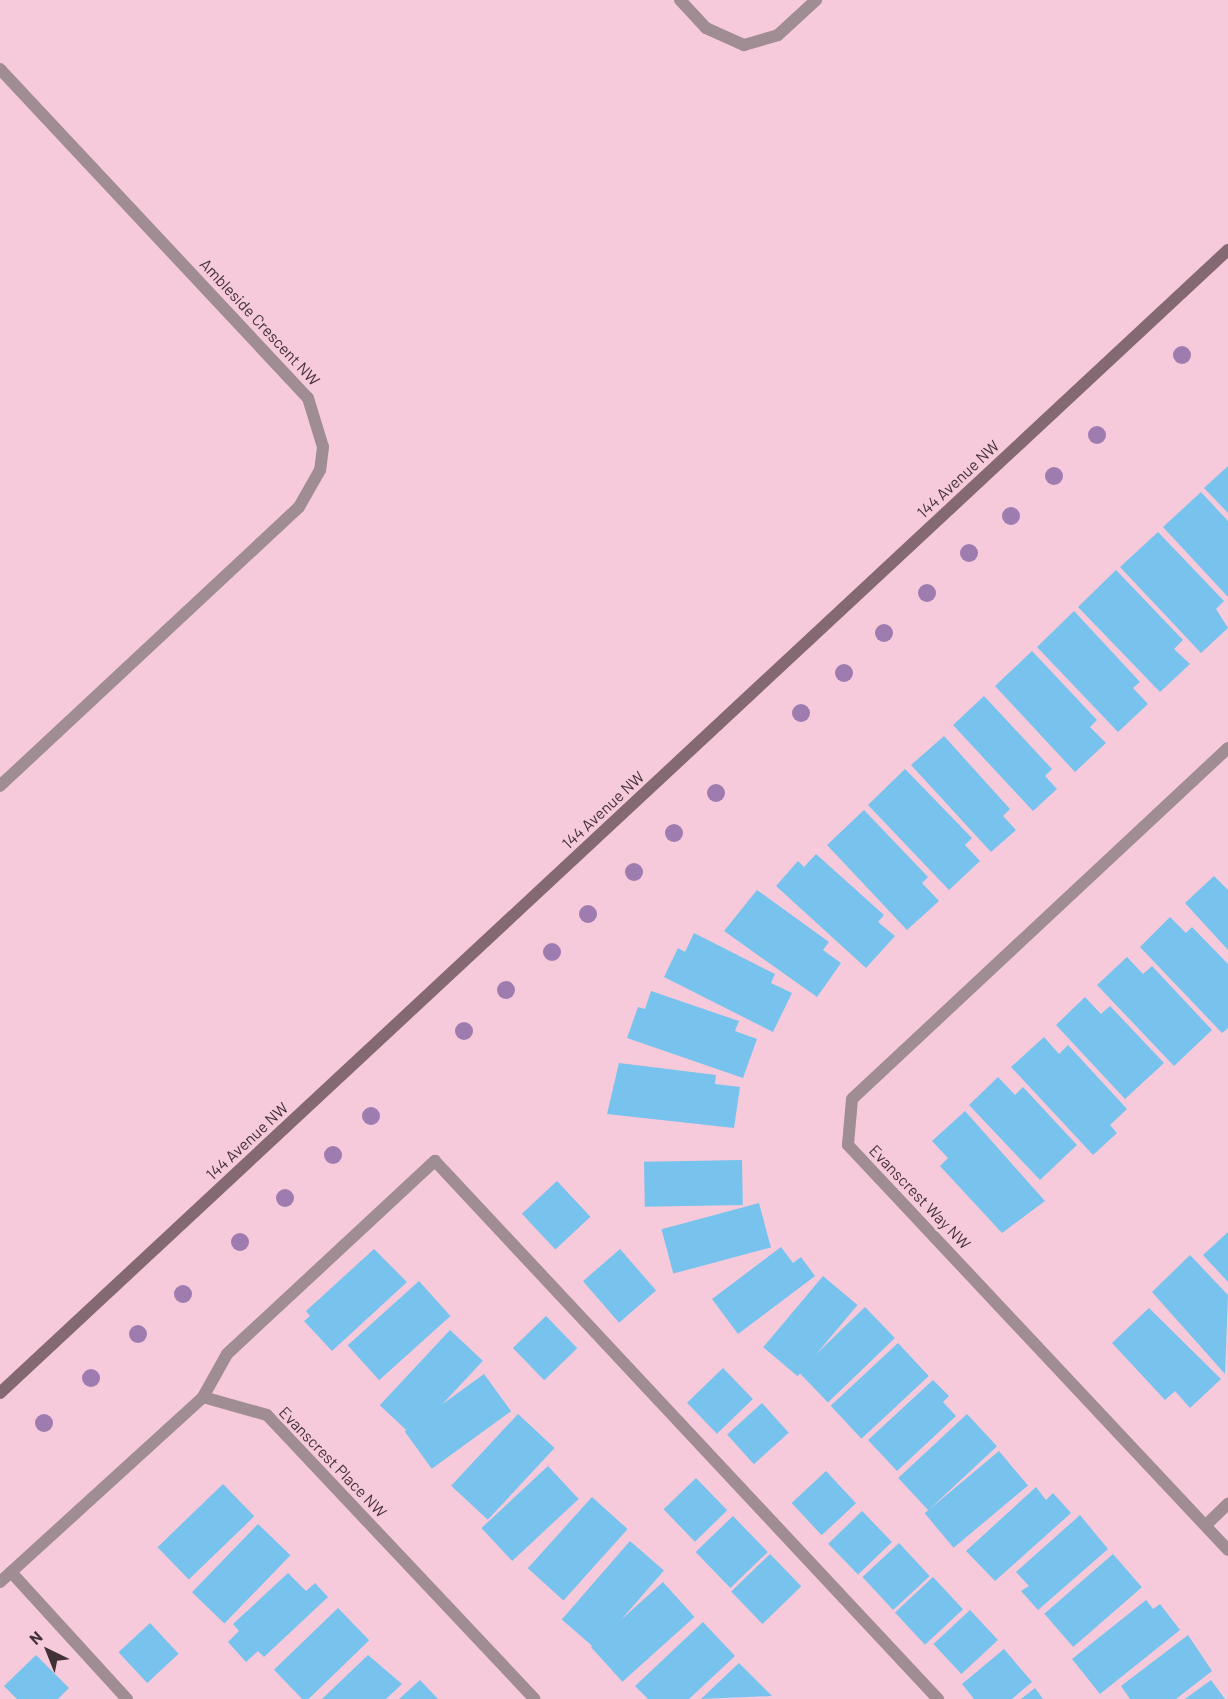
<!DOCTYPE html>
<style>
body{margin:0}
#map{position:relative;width:1228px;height:1699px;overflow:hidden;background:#f6cada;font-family:Barlow,sans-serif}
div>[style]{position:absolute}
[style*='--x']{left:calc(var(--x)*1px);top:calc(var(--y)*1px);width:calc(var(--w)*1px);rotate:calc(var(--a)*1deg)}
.building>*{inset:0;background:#77c3ee;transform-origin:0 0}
.lane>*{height:12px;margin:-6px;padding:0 6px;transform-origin:6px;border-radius:6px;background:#a08d94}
.street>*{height:12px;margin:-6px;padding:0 6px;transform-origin:6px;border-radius:6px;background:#a08d94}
.secondary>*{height:12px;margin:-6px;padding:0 6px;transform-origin:6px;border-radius:6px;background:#846973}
.trees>*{width:18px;height:18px;margin:-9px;border-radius:50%;background:#9f7cb0}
span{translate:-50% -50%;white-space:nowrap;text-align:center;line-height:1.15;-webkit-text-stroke:6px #f6cada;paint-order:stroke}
.street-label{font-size:16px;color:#423137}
.north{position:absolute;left:18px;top:1621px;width:60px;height:60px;-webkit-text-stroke:4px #f6cada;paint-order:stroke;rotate:317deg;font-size:16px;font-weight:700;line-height:24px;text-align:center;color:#423137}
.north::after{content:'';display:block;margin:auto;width:21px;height:27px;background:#423137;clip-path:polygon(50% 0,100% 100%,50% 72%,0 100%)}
</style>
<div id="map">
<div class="building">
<div style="clip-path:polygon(1228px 466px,1228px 513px,1204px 488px)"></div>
<div style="clip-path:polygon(1201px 492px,1228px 521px,1228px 597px,1163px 527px)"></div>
<div style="clip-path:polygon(1158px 532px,1224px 601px,1216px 609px,1228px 628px,1201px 653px,1120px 567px)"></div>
<div style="clip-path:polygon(1116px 570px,1183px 640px,1174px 649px,1190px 664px,1160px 692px,1078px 607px)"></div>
<div style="clip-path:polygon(1074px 611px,1140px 682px,1133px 688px,1148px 704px,1118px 732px,1037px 647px)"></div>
<div style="clip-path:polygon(1032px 651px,1097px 720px,1090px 727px,1106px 743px,1075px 772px,995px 686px)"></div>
<div style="clip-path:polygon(984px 696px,1052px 769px,1045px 776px,1057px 789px,1033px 811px,953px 725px)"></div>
<div style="clip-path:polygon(944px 736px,1010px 809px,1003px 816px,1016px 830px,991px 852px,911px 765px)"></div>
<div style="clip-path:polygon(905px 769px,972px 838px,965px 845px,980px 861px,949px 890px,868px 805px)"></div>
<div style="clip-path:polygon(864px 810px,928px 877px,922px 883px,939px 901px,907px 930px,827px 845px)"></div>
<div style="clip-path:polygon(816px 854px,884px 915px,878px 922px,895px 936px,866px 968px,776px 886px,798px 861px,804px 867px)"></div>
<div style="clip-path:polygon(1214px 876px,1228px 890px,1228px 950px,1185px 903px)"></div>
<div style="clip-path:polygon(757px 890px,829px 942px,823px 950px,841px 963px,817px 997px,724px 931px)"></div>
<div style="clip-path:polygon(1170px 917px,1186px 933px,1192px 927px,1228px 964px,1228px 1028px,1222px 1033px,1140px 947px)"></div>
<div style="clip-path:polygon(694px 933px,775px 974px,771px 983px,792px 993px,773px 1032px,664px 977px,678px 948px,685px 952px)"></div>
<div style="clip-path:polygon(1127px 957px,1143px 974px,1152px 966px,1212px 1030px,1174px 1066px,1097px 985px)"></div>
<div style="clip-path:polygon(651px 991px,739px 1021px,735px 1031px,757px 1039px,743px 1078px,627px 1038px,638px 1007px,645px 1009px)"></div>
<div style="clip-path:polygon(1085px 997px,1101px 1014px,1110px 1006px,1164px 1063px,1125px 1099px,1056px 1025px)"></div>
<div style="clip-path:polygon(1044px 1037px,1059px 1054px,1068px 1045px,1127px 1109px,1110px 1125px,1117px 1133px,1093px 1155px,1011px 1067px)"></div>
<div style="clip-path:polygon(619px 1063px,716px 1075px,715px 1084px,740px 1087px,734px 1128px,607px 1114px)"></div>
<div style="clip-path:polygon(998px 1077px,1015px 1095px,1023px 1087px,1077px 1145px,1040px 1180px,969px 1105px)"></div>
<div style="clip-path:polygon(965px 1111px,1045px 1201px,1002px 1233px,940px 1166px,948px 1158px,932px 1141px)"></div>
<div style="left:742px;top:1160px;width:45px;height:98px;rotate:89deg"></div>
<div style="left:557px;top:1181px;width:49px;height:48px;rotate:47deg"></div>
<div style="left:759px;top:1203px;width:46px;height:101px;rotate:75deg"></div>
<div style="clip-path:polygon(1228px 1232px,1228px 1282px,1203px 1255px)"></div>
<div style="clip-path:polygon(781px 1247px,793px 1263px,801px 1257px,815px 1276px,738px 1334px,712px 1299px)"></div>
<div style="clip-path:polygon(374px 1249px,407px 1282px,332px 1351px,304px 1321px,310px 1316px,306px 1311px)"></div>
<div style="left:620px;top:1249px;width:55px;height:49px;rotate:49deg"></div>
<div style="clip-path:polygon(1190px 1255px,1228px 1295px,1225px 1374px,1152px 1292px)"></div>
<div style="left:823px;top:1276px;width:45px;height:93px;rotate:40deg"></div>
<div style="left:419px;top:1281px;width:47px;height:96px;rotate:48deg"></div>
<div style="left:865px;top:1307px;width:43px;height:93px;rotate:46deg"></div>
<div style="clip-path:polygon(1149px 1308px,1221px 1379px,1190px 1408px,1175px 1391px,1165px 1400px,1112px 1343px)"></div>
<div style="left:546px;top:1316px;width:45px;height:46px;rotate:46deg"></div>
<div style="left:450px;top:1330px;width:45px;height:103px;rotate:43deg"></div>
<div style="left:898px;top:1343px;width:45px;height:92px;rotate:47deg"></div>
<div style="left:723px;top:1368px;width:43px;height:50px;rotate:46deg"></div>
<div style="left:484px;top:1374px;width:46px;height:98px;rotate:54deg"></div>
<div style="clip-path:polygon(933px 1380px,949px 1396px,943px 1402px,956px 1416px,897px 1471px,868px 1440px)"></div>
<div style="left:762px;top:1403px;width:40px;height:47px;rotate:48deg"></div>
<div style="left:518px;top:1414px;width:50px;height:98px;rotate:43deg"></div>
<div style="left:967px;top:1414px;width:44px;height:94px;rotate:47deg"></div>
<div style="left:999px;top:1451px;width:45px;height:97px;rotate:50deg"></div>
<div style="left:548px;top:1466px;width:45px;height:91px;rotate:47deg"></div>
<div style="left:826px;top:1471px;width:44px;height:47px;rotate:47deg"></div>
<div style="left:696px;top:1478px;width:45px;height:45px;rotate:46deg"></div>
<div style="left:223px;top:1484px;width:45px;height:91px;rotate:46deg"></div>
<div style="clip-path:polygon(1036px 1487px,1046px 1500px,1053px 1493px,1071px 1513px,995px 1581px,966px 1551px)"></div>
<div style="left:592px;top:1497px;width:48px;height:96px;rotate:42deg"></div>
<div style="left:862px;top:1511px;width:43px;height:47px;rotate:46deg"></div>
<div style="clip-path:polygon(1080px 1515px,1108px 1549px,1038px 1610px,1021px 1591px,1029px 1586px,1016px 1572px)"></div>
<div style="left:733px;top:1516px;width:50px;height:52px;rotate:46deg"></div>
<div style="left:258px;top:1524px;width:45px;height:95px;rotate:44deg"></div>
<div style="left:630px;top:1541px;width:45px;height:104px;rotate:41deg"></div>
<div style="left:899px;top:1543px;width:45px;height:50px;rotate:47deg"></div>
<div style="left:770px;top:1554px;width:45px;height:54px;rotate:46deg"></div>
<div style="left:1113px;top:1554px;width:44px;height:91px;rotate:49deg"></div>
<div style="clip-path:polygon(288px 1573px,306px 1591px,315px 1583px,328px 1597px,264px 1657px,258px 1651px,246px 1662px,228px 1642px,239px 1631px,233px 1624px)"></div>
<div style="left:933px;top:1577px;width:44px;height:52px;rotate:47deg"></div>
<div style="left:663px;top:1582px;width:47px;height:97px;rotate:48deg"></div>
<div style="clip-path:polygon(1146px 1600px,1153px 1609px,1160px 1604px,1180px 1630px,1100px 1694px,1072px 1659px)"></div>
<div style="left:338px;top:1608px;width:45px;height:89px;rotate:46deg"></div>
<div style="left:970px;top:1610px;width:41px;height:50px;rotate:47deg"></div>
<div style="clip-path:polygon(703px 1622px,735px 1656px,689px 1699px,648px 1699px,635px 1686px)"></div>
<div style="left:150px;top:1623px;width:42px;height:43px;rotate:47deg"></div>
<div style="clip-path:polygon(1188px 1635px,1212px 1671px,1176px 1699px,1130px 1699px,1121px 1686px)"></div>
<div style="clip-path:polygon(1004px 1649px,1032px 1682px,1012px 1699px,974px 1699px,962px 1684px)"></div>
<div style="clip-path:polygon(36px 1655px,69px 1688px,58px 1699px,17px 1699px,4px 1686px)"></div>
<div style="clip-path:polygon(368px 1655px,402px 1684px,386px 1699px,322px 1699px)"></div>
<div style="clip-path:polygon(739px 1663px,772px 1696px,701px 1699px)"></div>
<div style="clip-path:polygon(420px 1680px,438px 1699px,399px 1699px)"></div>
<div style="clip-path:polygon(1211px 1680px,1225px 1699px,1185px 1699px)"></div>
<div style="clip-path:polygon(1035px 1688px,1043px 1699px,1021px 1699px)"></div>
</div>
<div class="lane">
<div style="--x:203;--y:1397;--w:49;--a:-60.8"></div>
<div style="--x:227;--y:1354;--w:284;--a:-42.9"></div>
<div style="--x:435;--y:1161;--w:737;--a:46.93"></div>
<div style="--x:11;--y:1572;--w:172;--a:47.6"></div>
</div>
<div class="street">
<div style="--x:680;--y:0;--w:38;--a:47"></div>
<div style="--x:706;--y:28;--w:42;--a:24.1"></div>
<div style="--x:744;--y:45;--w:35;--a:-16"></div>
<div style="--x:778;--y:35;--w:52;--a:-42.6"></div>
<div style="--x:0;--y:69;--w:451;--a:46.9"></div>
<div style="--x:308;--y:398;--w:51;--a:73"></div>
<div style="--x:323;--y:447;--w:23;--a:97"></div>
<div style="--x:320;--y:470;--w:43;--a:119.6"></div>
<div style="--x:299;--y:507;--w:409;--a:137"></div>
<div style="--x:1228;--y:748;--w:514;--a:136.97"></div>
<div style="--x:852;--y:1099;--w:46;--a:95"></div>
<div style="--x:848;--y:1145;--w:555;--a:46.82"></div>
<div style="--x:1208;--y:1523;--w:28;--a:-44"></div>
<div style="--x:0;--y:1582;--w:275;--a:-42.3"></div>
<div style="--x:203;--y:1397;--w:66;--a:15.7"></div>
<div style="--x:267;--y:1415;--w:390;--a:46.7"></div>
</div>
<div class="secondary">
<div style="--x:0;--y:1393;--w:1678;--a:-42.95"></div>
</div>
<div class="trees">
<div style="left:1182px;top:355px"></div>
<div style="left:1097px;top:435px"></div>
<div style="left:1054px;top:476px"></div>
<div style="left:1011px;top:516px"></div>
<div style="left:969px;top:553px"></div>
<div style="left:927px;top:593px"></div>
<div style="left:884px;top:633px"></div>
<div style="left:844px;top:673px"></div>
<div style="left:801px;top:713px"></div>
<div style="left:716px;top:793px"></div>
<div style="left:674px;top:833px"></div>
<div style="left:634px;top:872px"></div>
<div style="left:588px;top:914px"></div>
<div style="left:552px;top:952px"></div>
<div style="left:506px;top:990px"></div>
<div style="left:464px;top:1031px"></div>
<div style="left:371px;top:1116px"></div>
<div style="left:333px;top:1155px"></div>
<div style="left:285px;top:1198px"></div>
<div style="left:240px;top:1242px"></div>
<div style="left:183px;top:1294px"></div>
<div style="left:138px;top:1334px"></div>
<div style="left:91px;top:1378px"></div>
<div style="left:44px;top:1423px"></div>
</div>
<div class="street-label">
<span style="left:260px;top:322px;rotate:47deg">Ambleside Crescent NW</span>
<span style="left:958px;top:479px;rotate:-43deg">144 Avenue NW</span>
<span style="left:603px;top:810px;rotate:-43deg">144 Avenue NW</span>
<span style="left:247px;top:1141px;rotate:-43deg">144 Avenue NW</span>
<span style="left:920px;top:1197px;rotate:46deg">Evanscrest Way NW</span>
<span style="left:333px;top:1462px;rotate:46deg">Evanscrest Place NW</span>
</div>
<div class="north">N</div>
</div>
